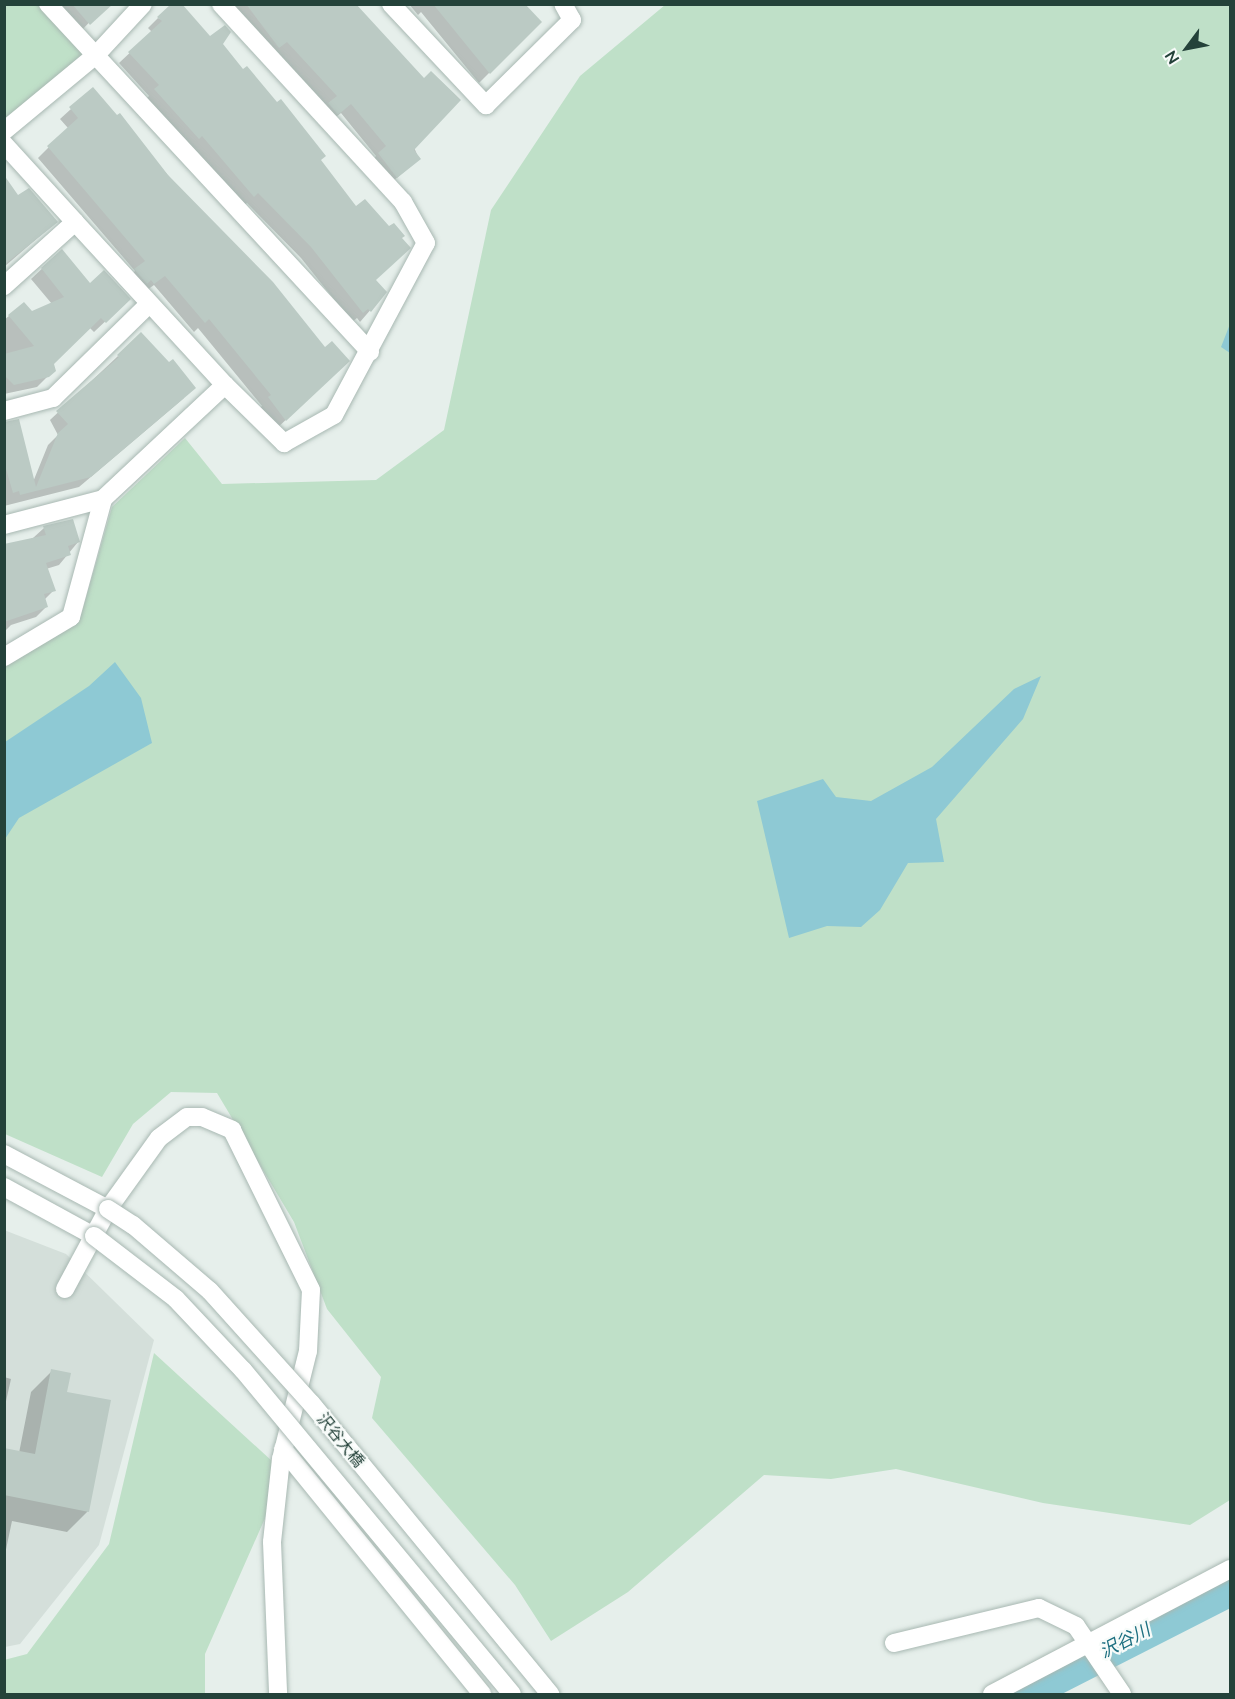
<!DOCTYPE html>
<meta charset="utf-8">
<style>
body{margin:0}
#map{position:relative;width:1235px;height:1699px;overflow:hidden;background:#e6efeb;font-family:Mulish,"Noto Sans JP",sans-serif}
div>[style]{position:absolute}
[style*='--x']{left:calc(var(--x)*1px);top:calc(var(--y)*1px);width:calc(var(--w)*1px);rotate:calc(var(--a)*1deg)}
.built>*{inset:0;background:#d4dfda}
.green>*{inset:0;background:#bfe0c8}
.water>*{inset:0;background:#8ec9d4}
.shadow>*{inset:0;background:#0003}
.river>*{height:38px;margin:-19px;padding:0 19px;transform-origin:19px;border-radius:19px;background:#8ec9d4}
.building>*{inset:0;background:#bbcac4}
.roads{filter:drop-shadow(0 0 2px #a8b8b2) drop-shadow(0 0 2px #a8b8b2)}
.minor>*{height:18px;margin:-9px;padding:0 9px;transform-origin:9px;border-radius:9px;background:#fff}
.bridges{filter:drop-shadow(0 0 2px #a8b8b2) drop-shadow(0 0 2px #a8b8b2)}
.minor-bridge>*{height:18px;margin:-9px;padding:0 9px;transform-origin:9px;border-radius:9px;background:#fff}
span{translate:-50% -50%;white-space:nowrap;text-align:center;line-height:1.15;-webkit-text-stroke:4.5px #f7fbf9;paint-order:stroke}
.street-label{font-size:16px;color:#24423a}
.water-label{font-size:18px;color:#1c6f80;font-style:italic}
.frame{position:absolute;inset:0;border:6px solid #24423a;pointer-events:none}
.north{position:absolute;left:1157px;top:18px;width:60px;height:60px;-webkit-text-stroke:4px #f7fbf9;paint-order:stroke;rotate:238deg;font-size:16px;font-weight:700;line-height:24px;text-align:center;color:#24423a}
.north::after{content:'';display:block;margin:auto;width:21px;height:27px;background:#24423a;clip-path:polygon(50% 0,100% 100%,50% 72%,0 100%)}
</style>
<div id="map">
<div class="built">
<div style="clip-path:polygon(4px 1230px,66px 1254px,154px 1340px,99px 1545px,20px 1644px,5px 1647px)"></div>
</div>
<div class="green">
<div style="clip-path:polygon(5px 5px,48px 5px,96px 55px,5px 131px)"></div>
<div style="clip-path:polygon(665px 5px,1230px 5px,1230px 1500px,1190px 1525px,1043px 1503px,896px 1469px,831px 1479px,764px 1475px,628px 1592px,551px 1641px,515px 1585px,372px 1418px,381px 1377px,327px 1309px,294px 1222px,217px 1093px,171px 1092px,133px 1124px,102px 1177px,5px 1134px,5px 667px,79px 622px,112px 507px,185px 438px,222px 484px,376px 480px,444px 430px,491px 210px,580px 76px)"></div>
<div style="clip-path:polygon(154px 1353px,285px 1473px,205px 1654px,205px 1694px,5px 1694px,4px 1660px,27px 1654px,109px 1544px)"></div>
</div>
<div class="water">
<div style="clip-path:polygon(1230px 324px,1230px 353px,1221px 347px)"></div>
<div style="clip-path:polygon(115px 662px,141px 698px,152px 743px,19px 818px,5px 839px,5px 742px,89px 686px)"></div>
<div style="clip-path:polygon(1041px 676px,1023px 719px,936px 819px,944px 862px,908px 863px,880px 910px,861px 927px,827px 926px,789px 938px,757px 801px,823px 779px,836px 797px,871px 801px,932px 767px,1014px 689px)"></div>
</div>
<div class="shadow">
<div style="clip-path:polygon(59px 4px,107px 4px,79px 33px)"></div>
<div style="clip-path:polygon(226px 4px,353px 4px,419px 159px,386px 187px,369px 164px,376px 156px,341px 113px,327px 124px)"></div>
<div style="clip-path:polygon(409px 4px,522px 4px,540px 22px,479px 83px,421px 12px,418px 15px)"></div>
<div style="clip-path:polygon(158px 18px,221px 44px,319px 161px,374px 281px,385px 293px,360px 322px,357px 318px,352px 322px,301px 258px,247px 203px,243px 206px,145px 100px,149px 96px,119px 63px,152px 32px,148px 28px)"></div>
<div style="clip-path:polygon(93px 89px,338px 371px,275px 430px,258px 409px,262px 406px,198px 328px,194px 332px,154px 285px,143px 293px,125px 281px,135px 271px,38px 158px,68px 128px,60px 119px)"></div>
<div style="clip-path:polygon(4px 178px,17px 197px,56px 222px,4px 267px)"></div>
<div style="clip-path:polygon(61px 251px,89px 286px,129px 299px,94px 332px,89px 327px,52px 364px,54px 370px,37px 387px,4px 394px,4px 320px,24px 304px,32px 313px,52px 304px,31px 279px)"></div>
<div style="clip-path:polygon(118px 356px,184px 398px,79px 487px,4px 506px,4px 424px,33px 482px,48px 445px,58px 435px,50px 420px)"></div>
<div style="clip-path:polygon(44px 528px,78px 542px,59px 565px,46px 569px,54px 590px,44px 600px,47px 606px,36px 617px,11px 625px,4px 632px,4px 550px,33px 538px)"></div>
<div style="clip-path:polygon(52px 1371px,65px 1393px,88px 1511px,67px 1532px,12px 1521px,4px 1559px,4px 1450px,19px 1453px,31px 1392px)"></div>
<div style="clip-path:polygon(4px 1377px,11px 1379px,4px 1410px)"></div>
</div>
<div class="river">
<div style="--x:1020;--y:1694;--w:236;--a:-27"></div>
</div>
<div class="building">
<div style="clip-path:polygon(72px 4px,113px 4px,90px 25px)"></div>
<div style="clip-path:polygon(171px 4px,182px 4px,210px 36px,225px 25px,231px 32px,223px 44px,243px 69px,247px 66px,277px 102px,281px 99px,326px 156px,321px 160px,356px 206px,365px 199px,389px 226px,394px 223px,405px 236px,402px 238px,411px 248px,376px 280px,387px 292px,371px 312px,368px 309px,363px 313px,311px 247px,258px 193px,254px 197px,202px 136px,199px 139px,154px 89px,159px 85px,128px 52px,162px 21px,157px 17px)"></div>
<div style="clip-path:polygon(246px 4px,356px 4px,424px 78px,431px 71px,461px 100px,414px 150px,421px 159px,397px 178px,378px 153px,386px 146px,351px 104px,338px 115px,328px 103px,337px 96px,287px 42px,279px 48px)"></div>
<div style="clip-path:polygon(433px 4px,525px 4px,542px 22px,490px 74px)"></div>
<div style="clip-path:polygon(93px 87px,117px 115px,120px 113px,168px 175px,273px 282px,325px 347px,332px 341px,350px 361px,286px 421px,268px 397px,271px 395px,209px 319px,205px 323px,165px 276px,154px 284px,151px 280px,147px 284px,134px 269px,145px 261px,47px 146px,78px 118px,69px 107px)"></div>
<div style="clip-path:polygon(4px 175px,18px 195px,29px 188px,58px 222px,4px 265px)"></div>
<div style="clip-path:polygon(62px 249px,90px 283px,104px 270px,131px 299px,106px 323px,101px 318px,54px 364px,56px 371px,49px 377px,14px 385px,4px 375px,4px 354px,34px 346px,8px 315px,24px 302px,32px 311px,64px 297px,41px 268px)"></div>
<div style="clip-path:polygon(141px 332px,169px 362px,173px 359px,196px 388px,91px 477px,20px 495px,19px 491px,13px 493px,4px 462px,4px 422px,19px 419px,36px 487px,58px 433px,68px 424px,56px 411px,119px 357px,117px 355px)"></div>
<div style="clip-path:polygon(73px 519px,80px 542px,68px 546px,71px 555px,46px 563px,56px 591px,44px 594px,48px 607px,4px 622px,4px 544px,46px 535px,43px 526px)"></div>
<div style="clip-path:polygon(51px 1369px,71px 1373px,67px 1392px,111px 1400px,89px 1512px,4px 1495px,4px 1448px,35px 1454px)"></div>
</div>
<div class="roads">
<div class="minor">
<div style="--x:48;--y:4;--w:474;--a:47.2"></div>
<div style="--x:391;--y:4;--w:139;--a:46.8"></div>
<div style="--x:486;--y:105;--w:121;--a:-44.7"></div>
<div style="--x:572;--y:20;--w:18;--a:-119"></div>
<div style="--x:4;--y:131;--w:119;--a:-39.6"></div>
<div style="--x:96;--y:55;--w:69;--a:-47.3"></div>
<div style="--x:4;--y:144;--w:105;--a:47.7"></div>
<div style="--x:75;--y:222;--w:96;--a:138"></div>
<div style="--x:75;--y:222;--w:222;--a:47.4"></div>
<div style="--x:4;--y:411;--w:51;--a:-14.9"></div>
<div style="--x:53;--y:398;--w:134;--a:-44.4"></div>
<div style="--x:4;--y:525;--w:102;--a:-14.7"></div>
<div style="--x:4;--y:657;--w:78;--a:-30.8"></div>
<div style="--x:71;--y:617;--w:122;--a:-74.8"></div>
<div style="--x:103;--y:499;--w:167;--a:-43.1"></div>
<div style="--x:225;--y:385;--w:83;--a:44.5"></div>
<div style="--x:284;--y:443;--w:57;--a:-29.2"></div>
<div style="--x:334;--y:415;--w:195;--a:-61.9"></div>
<div style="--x:426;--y:243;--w:47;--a:-119.3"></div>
<div style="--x:403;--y:202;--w:269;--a:-132.6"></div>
<div style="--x:4;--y:1154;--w:118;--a:27.9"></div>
<div style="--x:4;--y:1187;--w:102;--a:28.6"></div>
<div style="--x:65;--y:1289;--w:91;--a:-61.7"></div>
<div style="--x:108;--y:1209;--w:87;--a:-54.3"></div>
<div style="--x:159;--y:1138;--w:35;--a:-37"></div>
<div style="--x:187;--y:1117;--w:15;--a:0"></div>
<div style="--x:202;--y:1117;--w:33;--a:23"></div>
<div style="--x:232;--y:1130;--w:178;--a:63.7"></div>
<div style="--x:311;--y:1290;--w:61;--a:92.8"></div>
<div style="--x:308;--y:1351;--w:111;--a:104"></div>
<div style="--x:281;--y:1459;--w:83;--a:96.2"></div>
<div style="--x:272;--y:1542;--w:152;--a:87.7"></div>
<div style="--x:283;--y:1449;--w:316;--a:50.9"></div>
<div style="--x:894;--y:1643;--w:149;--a:-13.6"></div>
<div style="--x:1039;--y:1608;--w:41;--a:25.9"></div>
<div style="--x:1076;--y:1626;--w:82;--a:55.9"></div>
<div style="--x:992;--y:1694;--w:269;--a:-27.7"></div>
</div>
</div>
<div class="bridges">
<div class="minor-bridge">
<div style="--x:108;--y:1209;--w:30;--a:33"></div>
<div style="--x:133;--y:1225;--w:101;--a:40.6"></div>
<div style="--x:210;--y:1291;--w:151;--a:48"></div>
<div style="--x:311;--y:1403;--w:377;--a:50.6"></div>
<div style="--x:94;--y:1236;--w:103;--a:37.5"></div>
<div style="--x:176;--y:1299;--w:98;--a:46.7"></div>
<div style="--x:243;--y:1370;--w:421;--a:50.3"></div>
</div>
</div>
<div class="street-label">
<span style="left:341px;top:1440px;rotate:51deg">沢谷大橋</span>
</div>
<div class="water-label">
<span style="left:1125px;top:1641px;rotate:-27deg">沢谷川</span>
</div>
<div class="frame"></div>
<div class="north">N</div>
</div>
